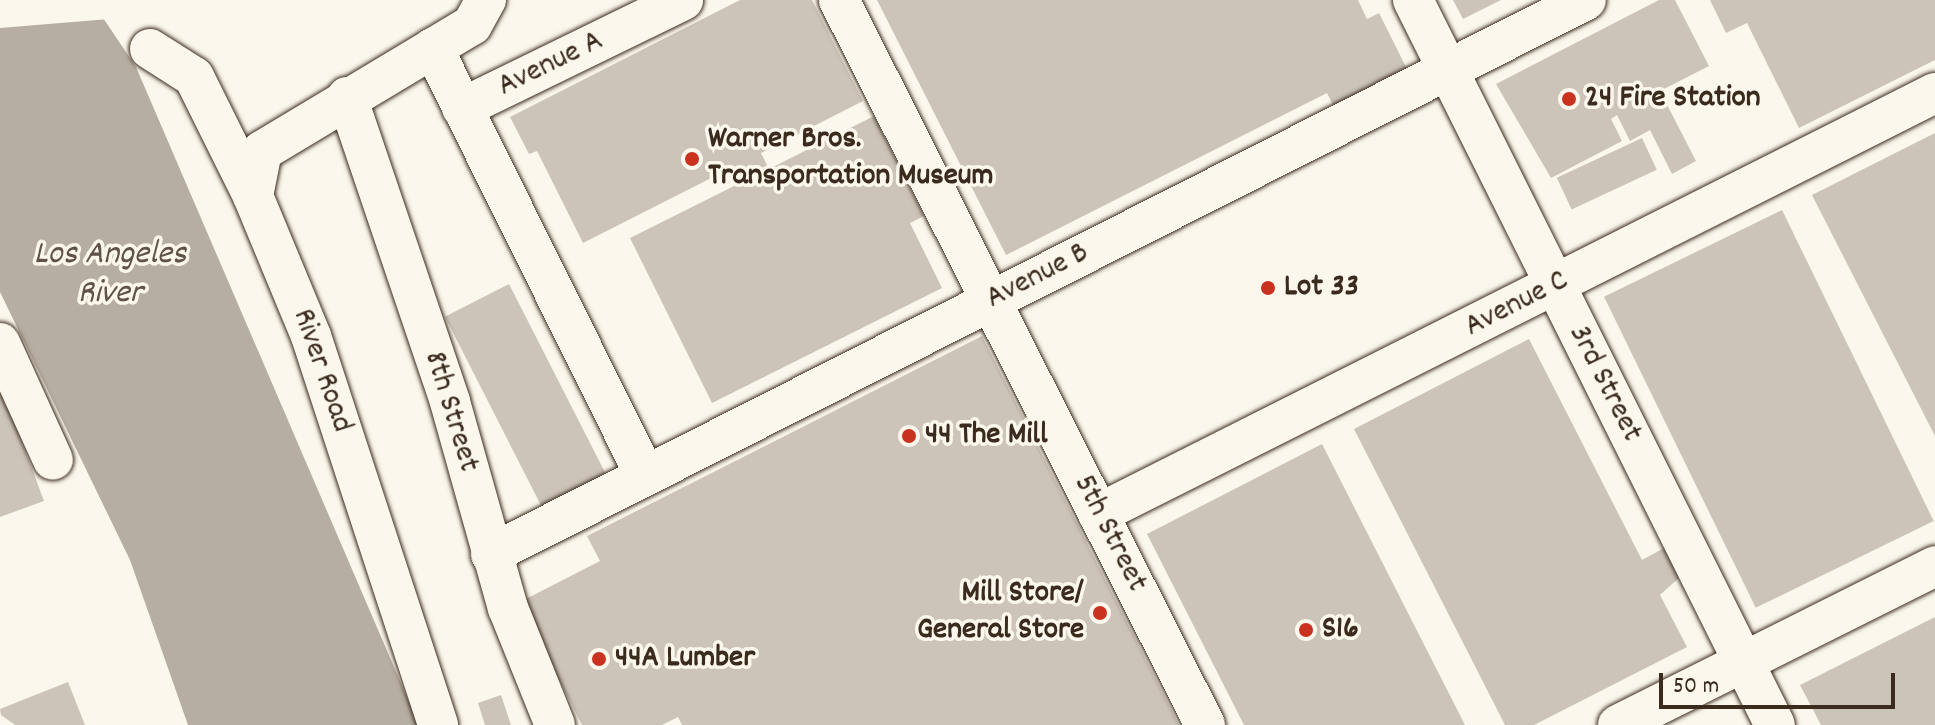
<!DOCTYPE html>
<style>
body{margin:0}
#map{position:relative;width:1935px;height:725px;overflow:hidden;background:#fbf7ec;font-family:Dekko,sans-serif}
div>[style]{position:absolute}
[style*='--x']{left:calc(var(--x)*1px);top:calc(var(--y)*1px);width:calc(var(--w)*1px);rotate:calc(var(--a)*1deg)}
.water>*{inset:0;background:#b6aea2}
.pier>*{inset:0;background:#fbf7ec}
.building>*{inset:0;background:#ccc4b9;transform-origin:0 0}
.roads{filter:drop-shadow(0 0 2px #3b2a1e) drop-shadow(0 0 2px #3b2a1e)}
.minor>*{height:40px;margin:-20px;padding:0 20px;transform-origin:20px;border-radius:20px;background:#fbf7ec}
.dots>*{width:22px;height:22px;translate:-50% -50%;box-sizing:border-box;border:4px solid #fbf7ec;border-radius:50%}
span{translate:-50% -50%;white-space:nowrap;text-align:center;line-height:1.15;-webkit-text-stroke:7px #fbf7ec;paint-order:stroke}
.street-label{font-size:32px;color:#3b2a1e}
.poi-label{font-size:32px;color:#3b2a1e;font-weight:700}
.left{translate:0 -50%;text-align:left}
.right{translate:-100% -50%;text-align:right}
.water-label{font-size:34px;color:#605246;font-style:italic}
.scale{position:absolute;left:1659px;top:673px;width:236px;height:36px;box-sizing:border-box;border:4px solid #3b2a1e;border-top:0;padding-left:10px;font-size:24px;line-height:28px;white-space:nowrap;color:#3b2a1e;-webkit-text-stroke:6px #fbf7ec;paint-order:stroke}
</style>
<div id="map">
<div class="water">
<div style="clip-path:polygon(0 0,91px 0,136px 67px,419px 725px,188px 725px,130px 560px,0 292px)"></div>
</div>
<div class="pier">
<div style="clip-path:polygon(0 0,95px 0,109px 19px,0 28px)"></div>
</div>
<div class="building">
<div style="clip-path:polygon(740px 0,812px 0,863px 101px,761px 153px,769px 169px,874px 116px,924px 216px,910px 223px,942px 288px,712px 403px,630px 238px,734px 186px,727px 170px,583px 243px,537px 151px,529px 154px,510px 117px)"></div>
<div style="clip-path:polygon(877px 0,1358px 0,1367px 19px,1379px 13px,1412px 79px,1338px 116px,1327px 93px,1006px 255px)"></div>
<div style="clip-path:polygon(1453px 0,1501px 0,1463px 19px)"></div>
<div style="clip-path:polygon(1659px 0,1675px 0,1709px 66px,1660px 91px,1696px 161px,1672px 174px,1650px 130px,1630px 141px,1617px 115px,1611px 119px,1622px 141px,1551px 178px,1496px 84px)"></div>
<div style="clip-path:polygon(1710px 0,1935px 0,1935px 60px,1799px 128px,1747px 23px,1726px 33px)"></div>
<div style="clip-path:polygon(1935px 133px,1935px 436px,1812px 195px)"></div>
<div style="left:1642px;top:138px;width:35px;height:94px;rotate:65deg"></div>
<div style="left:1782px;top:210px;width:346px;height:198px;rotate:64deg"></div>
<div style="left:509px;top:284px;width:222px;height:72px;rotate:63deg"></div>
<div style="clip-path:polygon(982px 336px,1179px 725px,682px 725px,678px 717px,662px 725px,582px 725px,520px 602px,600px 561px,587px 536px)"></div>
<div style="clip-path:polygon(1529px 339px,1642px 560px,1666px 547px,1681px 576px,1660px 595px,1687px 647px,1534px 725px,1505px 725px,1354px 429px)"></div>
<div style="clip-path:polygon(0 384px,44px 501px,0 517px)"></div>
<div style="clip-path:polygon(1322px 444px,1465px 725px,1244px 725px,1147px 534px)"></div>
<div style="clip-path:polygon(1935px 617px,1935px 725px,1821px 725px,1800px 685px)"></div>
<div style="clip-path:polygon(68px 682px,85px 725px,15px 725px,1px 715px,0 709px)"></div>
<div style="clip-path:polygon(501px 695px,511px 725px,485px 725px,478px 703px)"></div>
</div>
<div class="roads">
<div class="minor">
<div style="--x:839;--y:0;--w:812;--a:63.21"></div>
<div style="--x:1413;--y:0;--w:810;--a:63.47"></div>
<div style="--x:433;--y:48;--w:477;--a:63.6"></div>
<div style="--x:150;--y:49;--w:52;--a:32.5"></div>
<div style="--x:194;--y:77;--w:133;--a:63.6"></div>
<div style="--x:253;--y:196;--w:152;--a:67.5"></div>
<div style="--x:311;--y:336;--w:409;--a:71.9"></div>
<div style="--x:347;--y:97;--w:322;--a:71.3"></div>
<div style="--x:450;--y:402;--w:214;--a:74.3"></div>
<div style="--x:508;--y:608;--w:126;--a:68.1"></div>
<div style="--x:462;--y:108;--w:246;--a:-26"></div>
<div style="--x:253;--y:196;--w:46;--a:-78.7"></div>
<div style="--x:262;--y:151;--w:245;--a:-31"></div>
<div style="--x:472;--y:25;--w:29;--a:-61"></div>
<div style="--x:0;--y:343;--w:128;--a:65.6"></div>
<div style="--x:1098;--y:514;--w:937;--a:-26.7"></div>
<div style="--x:491;--y:554;--w:1227;--a:-26.84"></div>
<div style="--x:1618;--y:725;--w:355;--a:-26.6"></div>
</div>
</div>
<div class="dots">
<div style="left:1569px;top:99px;background:#c8321e"></div>
<div style="left:692px;top:159px;background:#c8321e"></div>
<div style="left:1268px;top:288px;background:#c8321e"></div>
<div style="left:909px;top:436px;background:#c8321e"></div>
<div style="left:1100px;top:613px;background:#c8321e"></div>
<div style="left:1306px;top:630px;background:#c8321e"></div>
<div style="left:599px;top:659px;background:#c8321e"></div>
</div>
<div class="street-label">
<span style="left:551px;top:65px;rotate:-26deg">Avenue A</span>
<span style="left:1038px;top:277px;rotate:-27deg">Avenue B</span>
<span style="left:1517px;top:305px;rotate:-27deg">Avenue C</span>
<span style="left:321px;top:371px;rotate:71deg">River Road</span>
<span style="left:1604px;top:384px;rotate:63deg">3rd Street</span>
<span style="left:450px;top:412px;rotate:73deg">8th Street</span>
<span style="left:1109px;top:534px;rotate:63deg">5th Street</span>
</div>
<div class="poi-label">
<span class="left" style="left:1585px;top:99px">24 Fire Station</span>
<span class="left" style="left:708px;top:159px">Warner Bros.<br>Transportation Museum</span>
<span class="left" style="left:1284px;top:288px">Lot 33</span>
<span class="left" style="left:925px;top:436px">44 The Mill</span>
<span class="right" style="left:1084px;top:613px">Mill Store/<br>General Store</span>
<span class="left" style="left:1322px;top:630px">S16</span>
<span class="left" style="left:615px;top:659px">44A Lumber</span>
</div>
<div class="water-label">
<span style="left:110px;top:275px">Los Angeles<br>River</span>
</div>
<div class="scale">50 m</div>
</div>
